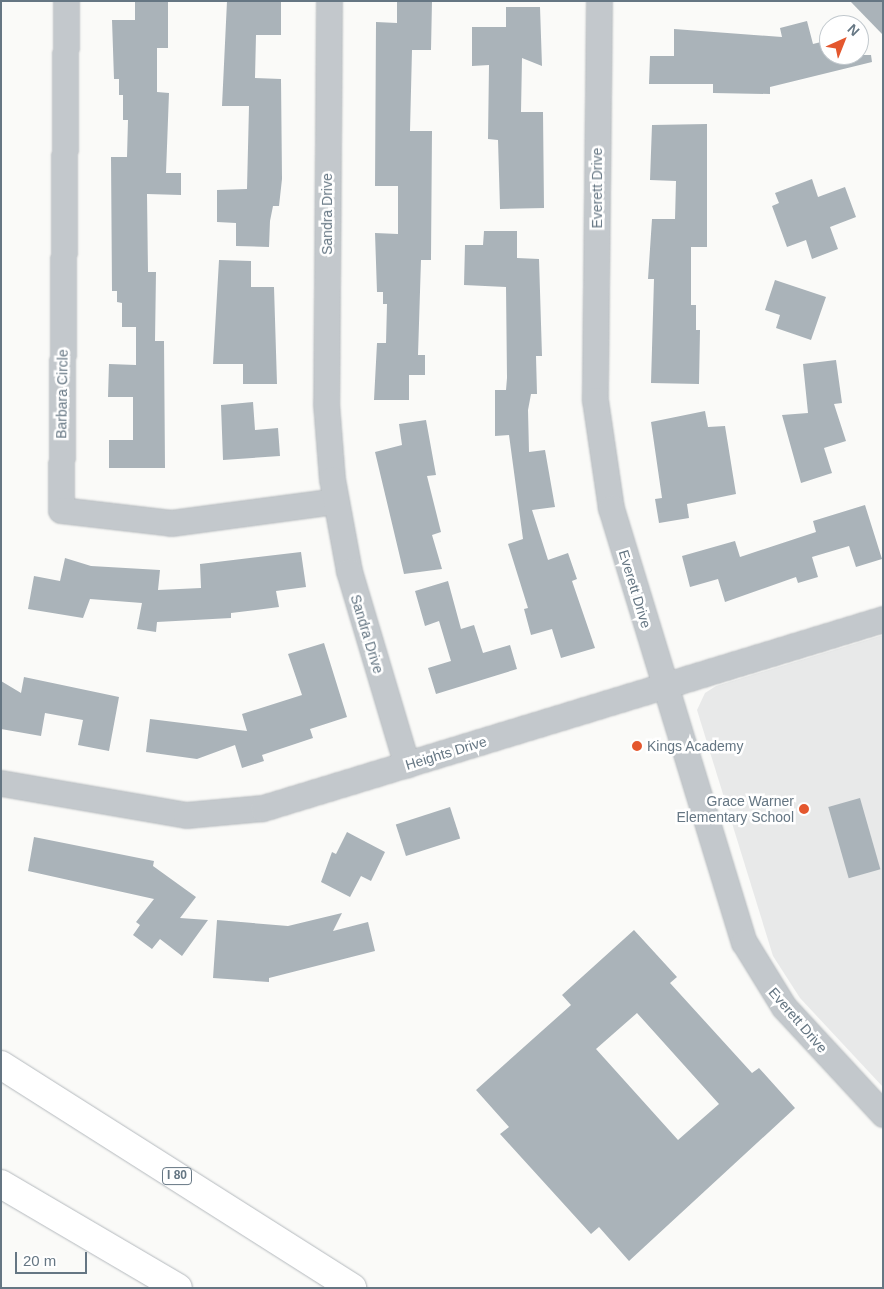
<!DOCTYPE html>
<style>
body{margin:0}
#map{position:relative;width:884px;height:1289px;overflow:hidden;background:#fafaf8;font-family:Helvetica,sans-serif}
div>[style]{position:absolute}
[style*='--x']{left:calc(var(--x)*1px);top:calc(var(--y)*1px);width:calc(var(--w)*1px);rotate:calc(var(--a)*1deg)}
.built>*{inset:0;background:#e8e9e9}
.building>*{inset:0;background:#aab3b9;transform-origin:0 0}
.roads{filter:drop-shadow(0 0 1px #b4b9bd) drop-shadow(0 0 1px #b4b9bd)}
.street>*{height:25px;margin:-12.5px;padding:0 12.5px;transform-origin:12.5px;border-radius:12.5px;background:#c3c8cc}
.highway>*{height:28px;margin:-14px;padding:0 14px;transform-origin:14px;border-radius:14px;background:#fff}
.dots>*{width:14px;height:14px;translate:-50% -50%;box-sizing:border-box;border:2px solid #fff;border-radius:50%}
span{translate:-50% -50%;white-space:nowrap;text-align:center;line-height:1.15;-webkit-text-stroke:5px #fff;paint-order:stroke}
.shield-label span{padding:1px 4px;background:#fff;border:1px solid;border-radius:4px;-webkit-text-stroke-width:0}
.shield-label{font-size:12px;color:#657683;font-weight:700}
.street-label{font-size:14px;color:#657683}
.poi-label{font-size:14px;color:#657683}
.left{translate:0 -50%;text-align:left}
.right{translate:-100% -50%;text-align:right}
.frame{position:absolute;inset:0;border:2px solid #657683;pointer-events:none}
.north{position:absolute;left:819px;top:15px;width:50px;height:50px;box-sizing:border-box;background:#fff;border:1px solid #c1c8cd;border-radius:50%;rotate:44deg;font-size:14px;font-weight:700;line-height:20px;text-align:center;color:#657683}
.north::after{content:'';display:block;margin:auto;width:18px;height:22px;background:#e4572e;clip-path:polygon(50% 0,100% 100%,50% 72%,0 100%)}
.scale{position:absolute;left:15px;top:1252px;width:72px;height:22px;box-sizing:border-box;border:2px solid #657683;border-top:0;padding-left:6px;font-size:15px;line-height:18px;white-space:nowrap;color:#657683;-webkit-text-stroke:4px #fff;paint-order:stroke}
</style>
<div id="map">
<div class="built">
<div style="clip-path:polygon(883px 635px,883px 1087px,800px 998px,773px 956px,697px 710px,705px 693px,716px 686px)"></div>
</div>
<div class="building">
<div style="clip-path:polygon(135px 1px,168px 1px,168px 48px,157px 48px,157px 92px,169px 93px,166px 173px,181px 173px,181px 195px,147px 194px,148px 272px,156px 272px,155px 341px,164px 341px,165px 468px,109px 468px,109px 440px,133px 440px,133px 397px,108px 397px,109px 364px,136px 365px,136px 327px,122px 327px,122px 303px,117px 302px,117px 291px,112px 291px,111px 157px,127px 157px,128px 120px,123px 120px,123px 95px,119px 95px,119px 79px,114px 79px,112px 20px,135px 20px)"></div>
<div style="clip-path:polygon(227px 1px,281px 2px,281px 35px,256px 35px,255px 78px,281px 79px,282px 179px,279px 206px,273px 206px,270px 221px,269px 247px,236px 246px,236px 223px,217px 222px,217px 190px,247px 189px,249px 106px,222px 106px)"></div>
<div style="clip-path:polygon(397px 1px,432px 1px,431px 50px,412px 50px,410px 131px,432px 131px,431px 260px,421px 260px,418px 355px,425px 355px,425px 375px,409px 375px,409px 400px,374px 400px,377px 343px,386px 343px,387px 304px,383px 304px,383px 292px,377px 292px,375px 233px,398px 234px,398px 186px,375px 186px,376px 22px,397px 23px)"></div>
<div style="clip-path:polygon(850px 1px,883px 1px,883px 35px)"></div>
<div style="clip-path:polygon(506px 7px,540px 7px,542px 66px,522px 58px,521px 112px,543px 112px,544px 208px,500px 209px,498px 140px,488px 139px,489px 65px,472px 66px,472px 27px,506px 27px)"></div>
<div style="clip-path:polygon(807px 21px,813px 44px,829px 40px,829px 55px,871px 55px,872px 62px,770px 87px,770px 94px,713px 93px,713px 84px,649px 84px,650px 56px,674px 56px,674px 29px,782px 37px,780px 28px)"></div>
<div style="clip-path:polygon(707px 124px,707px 247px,691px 247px,691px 305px,696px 305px,696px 330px,700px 330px,699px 384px,651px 383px,654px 279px,648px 279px,652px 219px,675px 219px,676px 181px,650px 180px,652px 125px)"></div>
<div style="clip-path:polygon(812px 179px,818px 197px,845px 187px,856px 217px,830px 227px,838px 249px,812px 259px,806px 240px,787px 247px,772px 206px,779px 203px,775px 193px)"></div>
<div style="clip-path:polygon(484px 231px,517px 231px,517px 258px,539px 259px,542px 356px,536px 356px,537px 394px,531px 394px,528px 410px,529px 452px,545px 450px,555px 507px,532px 510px,548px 560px,568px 553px,577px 579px,572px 581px,595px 648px,561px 658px,552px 629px,531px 635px,524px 609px,528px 608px,508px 544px,523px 539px,509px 435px,495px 436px,495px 390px,506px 390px,507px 378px,506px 287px,464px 285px,465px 245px,483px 245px)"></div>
<div style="clip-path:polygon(219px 260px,251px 261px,251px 287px,274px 287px,277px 384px,243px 384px,243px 364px,213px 364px)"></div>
<div style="clip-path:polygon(775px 280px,826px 297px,811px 340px,776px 328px,780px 315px,765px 310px)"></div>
<div style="clip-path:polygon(836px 360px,842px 403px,834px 404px,846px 441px,824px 448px,832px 473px,801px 483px,782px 415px,808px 413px,803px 364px)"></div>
<div style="clip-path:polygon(253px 402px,255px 430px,278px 428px,280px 456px,223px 460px,221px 405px)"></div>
<div style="clip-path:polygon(705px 411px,708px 427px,725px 426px,736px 494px,687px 504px,689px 518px,659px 523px,655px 499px,662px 498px,651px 422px)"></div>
<div style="clip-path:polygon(426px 420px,436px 475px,427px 476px,441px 532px,432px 535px,442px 569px,404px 574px,375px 452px,402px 445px,399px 424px)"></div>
<div style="clip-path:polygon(865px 505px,882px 559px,856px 567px,849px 546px,812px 557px,818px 577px,798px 583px,796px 577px,725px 602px,718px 579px,690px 587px,682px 556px,735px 541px,740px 557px,816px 532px,813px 521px)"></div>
<div style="clip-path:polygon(301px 552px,306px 587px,276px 591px,279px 607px,231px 613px,231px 618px,157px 622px,156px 632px,137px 629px,142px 603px,90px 599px,83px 618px,28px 609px,34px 576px,60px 581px,65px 558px,91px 566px,160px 570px,158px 590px,201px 588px,200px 564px)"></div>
<div style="clip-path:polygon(448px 581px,461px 629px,474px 625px,483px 653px,510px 645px,517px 669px,436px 694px,428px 668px,451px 661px,439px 621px,425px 626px,415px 591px)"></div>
<div style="clip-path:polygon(324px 643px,347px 717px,310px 729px,313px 738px,262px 755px,264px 761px,242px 768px,235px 745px,197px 759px,146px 752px,150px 719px,247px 731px,242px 714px,302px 695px,288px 654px)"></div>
<div style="clip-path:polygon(24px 677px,119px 697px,109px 751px,78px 745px,83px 720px,45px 713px,41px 736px,1px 729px,1px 681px,21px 693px)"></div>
<div style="left:860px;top:798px;width:74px;height:33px;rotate:74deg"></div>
<div style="left:450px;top:807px;width:33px;height:57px;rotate:72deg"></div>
<div style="clip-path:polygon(347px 832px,385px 852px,371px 881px,361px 876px,350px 897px,321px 882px,332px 852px,336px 854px)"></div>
<div style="clip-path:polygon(34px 837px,154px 861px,153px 866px,196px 897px,180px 918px,208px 920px,182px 956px,160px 939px,152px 949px,133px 935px,140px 925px,136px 922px,154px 899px,28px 871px)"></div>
<div style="clip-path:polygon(342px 913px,333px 931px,368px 922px,375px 951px,269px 978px,269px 982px,213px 978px,217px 920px,288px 926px)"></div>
<div style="clip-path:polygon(evenodd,634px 930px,677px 977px,670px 983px,752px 1073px,759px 1068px,795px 1108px,629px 1261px,599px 1227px,591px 1234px,500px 1134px,509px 1127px,476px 1090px,571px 1005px,562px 995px,634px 930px,637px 1013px,719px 1104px,678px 1140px,596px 1049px,637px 1013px)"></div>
</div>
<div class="roads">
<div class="street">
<div style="--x:66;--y:1;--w:509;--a:90.56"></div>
<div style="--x:61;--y:510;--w:111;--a:6.7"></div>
<div style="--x:171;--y:523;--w:165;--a:-7.6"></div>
<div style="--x:329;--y:1;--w:402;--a:90.4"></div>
<div style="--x:326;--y:403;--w:76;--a:85.5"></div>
<div style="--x:332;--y:479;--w:94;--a:79.5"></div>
<div style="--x:349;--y:571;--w:202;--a:73.4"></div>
<div style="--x:599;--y:1;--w:399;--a:90.6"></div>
<div style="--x:595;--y:400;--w:109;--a:81.6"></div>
<div style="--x:611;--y:508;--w:454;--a:73"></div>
<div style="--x:744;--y:942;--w:76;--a:58.4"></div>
<div style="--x:784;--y:1007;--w:146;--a:47.2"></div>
<div style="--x:1;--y:783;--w:188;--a:9.8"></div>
<div style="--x:186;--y:815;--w:77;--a:-5.2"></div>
<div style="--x:263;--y:808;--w:648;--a:-16.95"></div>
</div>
<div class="highway">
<div style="--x:1;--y:1065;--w:416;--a:32.4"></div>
<div style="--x:1;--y:1184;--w:205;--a:30.4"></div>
</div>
</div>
<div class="dots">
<div style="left:637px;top:746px;background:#e4572e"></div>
<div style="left:804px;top:809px;background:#e4572e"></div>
</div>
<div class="shield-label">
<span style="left:177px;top:1176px">I 80</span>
</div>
<div class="street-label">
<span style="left:597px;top:188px;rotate:-90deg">Everett Drive</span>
<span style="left:327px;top:214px;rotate:-90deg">Sandra Drive</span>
<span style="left:62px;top:394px;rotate:-89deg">Barbara Circle</span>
<span style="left:635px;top:589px;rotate:73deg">Everett Drive</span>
<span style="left:367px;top:634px;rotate:73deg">Sandra Drive</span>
<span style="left:446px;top:753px;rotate:-17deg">Heights Drive</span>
<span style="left:798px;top:1020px;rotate:49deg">Everett Drive</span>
</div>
<div class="poi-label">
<span class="left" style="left:647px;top:746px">Kings Academy</span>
<span class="right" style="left:794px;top:809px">Grace Warner<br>Elementary School</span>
</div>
<div class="frame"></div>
<div class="north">N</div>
<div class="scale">20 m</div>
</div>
